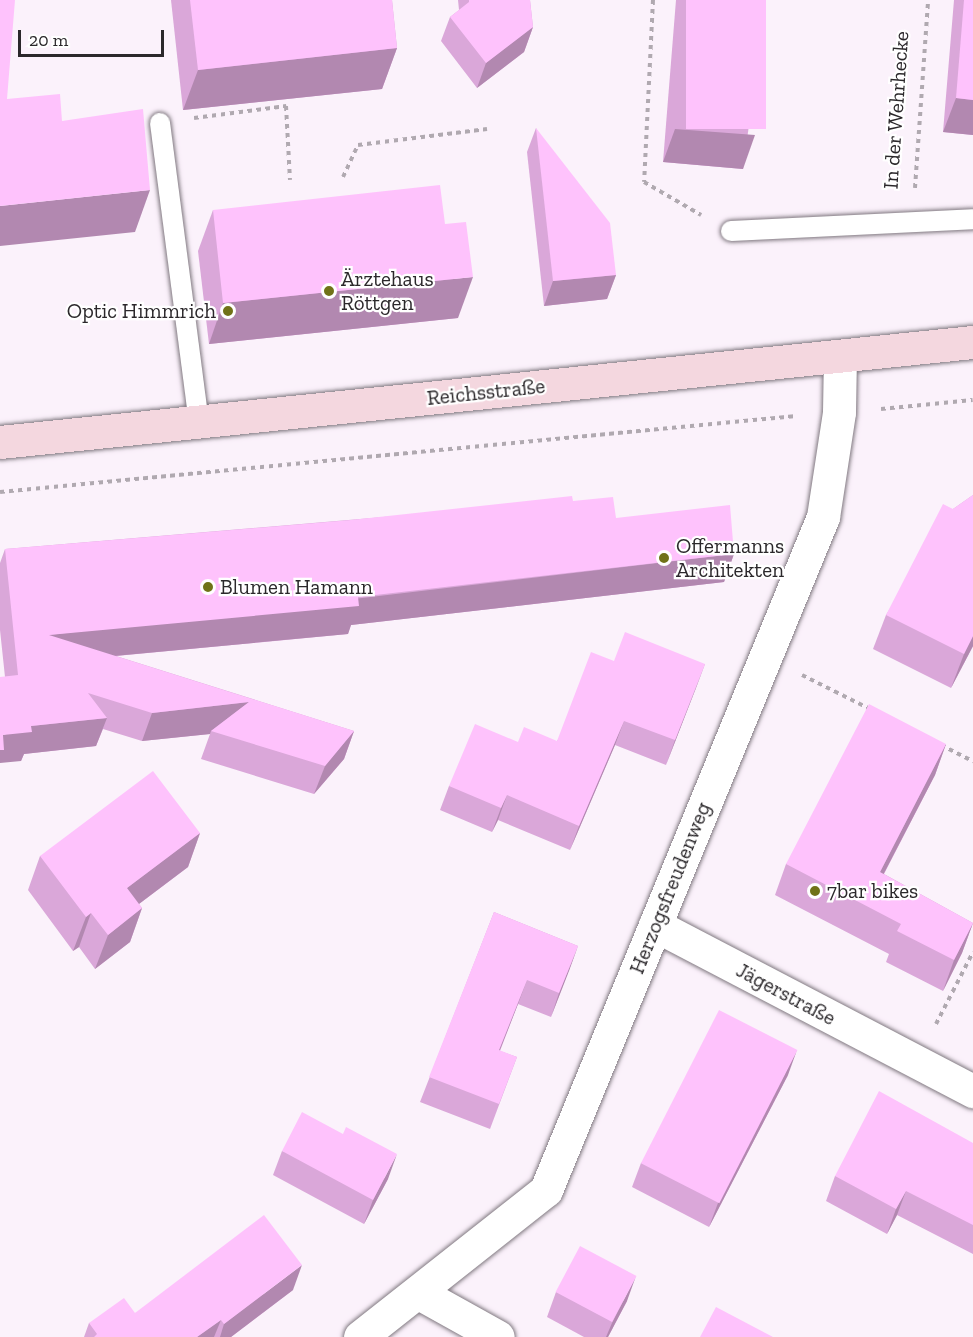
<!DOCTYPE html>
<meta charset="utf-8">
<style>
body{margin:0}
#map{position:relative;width:973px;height:1337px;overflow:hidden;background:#fbf2fb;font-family:"Zilla Slab",serif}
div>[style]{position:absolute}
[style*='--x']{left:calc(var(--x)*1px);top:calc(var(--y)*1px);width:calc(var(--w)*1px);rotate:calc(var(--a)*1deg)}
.path>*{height:4px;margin-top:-2px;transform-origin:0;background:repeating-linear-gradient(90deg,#b0a9b0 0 4.5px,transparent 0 9px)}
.roads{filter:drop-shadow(0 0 2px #817981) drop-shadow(0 0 2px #817981)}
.lane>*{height:20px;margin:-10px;padding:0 10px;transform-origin:10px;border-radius:10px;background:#fff}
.street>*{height:33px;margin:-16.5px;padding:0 16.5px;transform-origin:16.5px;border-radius:16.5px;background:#fff}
.secondary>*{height:33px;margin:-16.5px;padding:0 16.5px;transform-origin:16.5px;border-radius:16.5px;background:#f4d7df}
.wall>*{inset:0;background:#daa7d9}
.shaded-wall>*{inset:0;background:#b288b0}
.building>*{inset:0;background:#fec2fc;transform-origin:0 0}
.dots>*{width:16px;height:16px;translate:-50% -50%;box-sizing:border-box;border:3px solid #fff;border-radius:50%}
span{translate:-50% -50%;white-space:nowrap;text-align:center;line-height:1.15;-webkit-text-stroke:4.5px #fff;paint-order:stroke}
.street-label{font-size:21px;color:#2b282b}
.poi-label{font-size:21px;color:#2b282b}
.left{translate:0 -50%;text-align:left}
.right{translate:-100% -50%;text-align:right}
.scale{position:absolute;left:18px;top:30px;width:146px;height:27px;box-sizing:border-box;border:3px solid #2b282b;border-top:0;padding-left:8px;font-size:18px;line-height:21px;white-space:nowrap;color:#2b282b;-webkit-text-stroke:4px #fff;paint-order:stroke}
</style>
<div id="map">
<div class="path">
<div style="--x:653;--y:0;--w:182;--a:92.8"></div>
<div style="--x:644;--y:182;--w:66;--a:30.1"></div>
<div style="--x:194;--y:118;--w:93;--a:-7.4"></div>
<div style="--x:286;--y:106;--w:74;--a:86.9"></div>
<div style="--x:343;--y:177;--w:35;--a:-65"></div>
<div style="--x:358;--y:145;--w:130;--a:-7.1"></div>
<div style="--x:915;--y:188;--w:188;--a:-86"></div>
<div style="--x:881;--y:409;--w:92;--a:-5.6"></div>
<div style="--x:0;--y:492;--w:800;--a:-5.45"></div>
<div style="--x:802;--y:675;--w:76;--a:26.6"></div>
<div style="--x:941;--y:745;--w:36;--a:27"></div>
<div style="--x:936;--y:1024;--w:81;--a:-62.8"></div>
</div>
<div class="roads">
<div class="lane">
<div style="--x:160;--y:123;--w:302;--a:82.6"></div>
<div style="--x:731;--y:231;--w:242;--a:-2.8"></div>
</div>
<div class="street">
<div style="--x:655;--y:925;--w:359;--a:27.6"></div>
<div style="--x:419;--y:1293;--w:90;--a:29.1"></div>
<div style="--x:360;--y:1337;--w:237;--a:-38.3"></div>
<div style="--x:546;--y:1190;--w:728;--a:-67.63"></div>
<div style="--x:823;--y:517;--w:106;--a:-81.3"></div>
<div style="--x:839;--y:412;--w:56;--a:-89"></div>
</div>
<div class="secondary">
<div style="--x:0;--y:442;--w:978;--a:-5.87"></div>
</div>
</div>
<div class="wall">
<div style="clip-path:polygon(171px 0,392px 0,397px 48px,382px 89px,183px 110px)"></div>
<div style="clip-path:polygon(458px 0,530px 0,533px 27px,524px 52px,477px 88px,441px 41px,450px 17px,459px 10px)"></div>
<div style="clip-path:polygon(676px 0,766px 0,743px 169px,663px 162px)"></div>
<div style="clip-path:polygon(954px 0,973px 0,973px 135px,943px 132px)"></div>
<div style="clip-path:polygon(536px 128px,616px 275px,607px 299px,544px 306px,527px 152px)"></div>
<div style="clip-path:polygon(213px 210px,445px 224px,458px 318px,209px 344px,198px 251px)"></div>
<div style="clip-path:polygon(973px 495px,973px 646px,951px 688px,873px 649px,886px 615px,953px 509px)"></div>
<div style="clip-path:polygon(573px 501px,616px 518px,734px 554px,724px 582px,351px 625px,348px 634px,116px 656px,354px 731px,344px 759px,314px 794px,201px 759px,210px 734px,142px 741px,103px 729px,96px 746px,24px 754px,21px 761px,5px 677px,0 630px,0 563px,5px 549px)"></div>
<div style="clip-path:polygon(614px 661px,705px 664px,666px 765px,615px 745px,570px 850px,498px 820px,492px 832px,440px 810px,449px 786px,518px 742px,557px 741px)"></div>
<div style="clip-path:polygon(946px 744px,935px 775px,884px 874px,973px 923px,962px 953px,943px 991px,886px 962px,889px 954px,775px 895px,786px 864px)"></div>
<div style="clip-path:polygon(200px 833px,188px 867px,139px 904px,142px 908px,130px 942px,95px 969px,79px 947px,73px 951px,28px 890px,40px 856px)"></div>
<div style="clip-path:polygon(494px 912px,578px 946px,551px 1017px,518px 1004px,500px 1051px,517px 1057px,490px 1129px,420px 1102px)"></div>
<div style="clip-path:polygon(788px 1075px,709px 1227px,632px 1187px,641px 1163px)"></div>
<div style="clip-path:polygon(973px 1143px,973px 1254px,897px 1215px,887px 1234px,826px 1201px,835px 1176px)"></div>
<div style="clip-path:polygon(282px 1151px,388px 1179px,364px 1224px,273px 1175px)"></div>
<div style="clip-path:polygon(293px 1290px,231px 1337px,84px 1337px,89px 1323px,135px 1313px)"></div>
<div style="clip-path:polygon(556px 1292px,627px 1301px,608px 1337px,584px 1337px,547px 1317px)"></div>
</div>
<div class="shaded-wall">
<div style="clip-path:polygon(533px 27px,524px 52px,477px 88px,486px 63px)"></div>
<div style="clip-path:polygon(397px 48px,382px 89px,183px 110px,198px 70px)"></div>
<div style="clip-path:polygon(956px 98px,973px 100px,973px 135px,943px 132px)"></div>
<div style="clip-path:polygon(675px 129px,755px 135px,743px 169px,663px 162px)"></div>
<div style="clip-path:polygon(150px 190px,135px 232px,0 246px,0 206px)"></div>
<div style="clip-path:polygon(616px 275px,607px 299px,544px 306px,553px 281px)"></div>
<div style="clip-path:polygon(473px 277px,458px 318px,209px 344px,223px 303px)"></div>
<div style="clip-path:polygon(734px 554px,724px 582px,351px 625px,348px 634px,39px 663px,49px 635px)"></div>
<div style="clip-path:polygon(973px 636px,973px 646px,951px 688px,964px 654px)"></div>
<div style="clip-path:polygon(705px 664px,696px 688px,666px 765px,675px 740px)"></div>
<div style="clip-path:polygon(249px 702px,211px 731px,210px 734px,142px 741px,152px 713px)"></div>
<div style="clip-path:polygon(107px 718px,96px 746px,24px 754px,21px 761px,0 763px,0 744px,3px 735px,31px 726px)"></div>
<div style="clip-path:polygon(624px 721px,615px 745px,570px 850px,579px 826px)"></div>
<div style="clip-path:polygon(354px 731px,344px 759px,314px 794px,325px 766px)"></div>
<div style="clip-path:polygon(946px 744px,935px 775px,869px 902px,880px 872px)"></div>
<div style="clip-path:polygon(507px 795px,498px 820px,492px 832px,501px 808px)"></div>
<div style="clip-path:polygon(200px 833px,188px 867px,115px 922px,127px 888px)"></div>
<div style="clip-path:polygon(142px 908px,130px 942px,95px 969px,108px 935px)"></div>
<div style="clip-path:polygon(91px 913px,79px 947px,73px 951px,86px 917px)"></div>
<div style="clip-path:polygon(973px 923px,962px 953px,943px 991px,954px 960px)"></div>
<div style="clip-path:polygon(578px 946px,569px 971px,551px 1017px,559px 993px)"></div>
<div style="clip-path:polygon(527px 980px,518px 1004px,490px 1075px,499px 1050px)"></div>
<div style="clip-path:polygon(797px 1050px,788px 1075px,709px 1227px,718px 1203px)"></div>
<div style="clip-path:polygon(397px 1154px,388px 1179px,364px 1224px,373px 1200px)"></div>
<div style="clip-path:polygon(906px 1191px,897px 1215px,887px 1234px,896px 1209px)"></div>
<div style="clip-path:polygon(302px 1265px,293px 1290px,231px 1337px,220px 1337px,224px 1324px)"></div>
<div style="clip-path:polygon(636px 1276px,627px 1301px,608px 1337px,606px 1337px,612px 1323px)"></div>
<div style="clip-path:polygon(221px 1320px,214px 1337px,197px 1337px)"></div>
</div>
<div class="building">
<div style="clip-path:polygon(0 0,15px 0,7px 99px,60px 94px,62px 121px,143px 109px,150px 190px,0 206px)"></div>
<div style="clip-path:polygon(190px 0,392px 0,397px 48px,198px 70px)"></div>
<div style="clip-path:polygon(469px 0,530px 0,533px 27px,486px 63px,450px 17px,469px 2px)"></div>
<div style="left:686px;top:0;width:80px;height:129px"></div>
<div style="clip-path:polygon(964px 0,973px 0,973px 100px,956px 98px)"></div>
<div style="clip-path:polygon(536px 128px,610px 223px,616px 275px,553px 281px)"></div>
<div style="clip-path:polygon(440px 185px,445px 224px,466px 222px,473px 277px,223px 303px,213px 210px)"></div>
<div style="clip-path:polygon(973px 495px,973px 636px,964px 654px,886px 615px,943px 504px,953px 509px)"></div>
<div style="clip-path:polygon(572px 496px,573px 501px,613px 497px,616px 518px,730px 505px,734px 554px,358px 597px,359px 606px,49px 635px,354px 731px,325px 766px,211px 731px,249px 702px,152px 713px,88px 693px,107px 718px,31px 726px,32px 732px,3px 735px,4px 750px,0 750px,0 677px,18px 675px,5px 549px,351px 520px)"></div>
<div style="clip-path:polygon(625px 632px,705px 664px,675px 740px,624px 721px,579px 826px,507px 795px,501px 808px,449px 786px,475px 724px,518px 742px,524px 727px,557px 741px,591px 652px,614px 661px)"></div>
<div style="clip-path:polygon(869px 704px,946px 744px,880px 872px,973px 923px,954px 960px,897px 931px,901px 924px,786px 864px)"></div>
<div style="clip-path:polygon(153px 771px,200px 833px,127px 888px,142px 908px,108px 935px,91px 913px,86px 917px,40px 856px)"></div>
<div style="clip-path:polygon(494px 912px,578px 946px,559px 993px,527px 980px,499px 1050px,517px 1057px,499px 1104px,429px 1077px)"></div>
<div style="left:719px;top:1010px;width:88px;height:172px;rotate:27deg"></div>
<div style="clip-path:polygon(879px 1091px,973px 1143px,973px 1225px,906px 1191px,896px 1209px,835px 1176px)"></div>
<div style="clip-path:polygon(302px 1112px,343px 1134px,346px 1127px,397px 1154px,373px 1200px,282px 1151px)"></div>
<div style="clip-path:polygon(264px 1215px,302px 1265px,224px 1324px,221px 1320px,197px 1337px,94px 1337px,97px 1334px,89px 1323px,124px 1298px,135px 1313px)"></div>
<div style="left:580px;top:1246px;width:64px;height:52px;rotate:28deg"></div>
<div style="clip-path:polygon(716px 1307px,773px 1337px,700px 1337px)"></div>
</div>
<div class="dots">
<div style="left:329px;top:291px;background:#707218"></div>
<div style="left:228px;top:311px;background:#707218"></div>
<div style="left:664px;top:558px;background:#707218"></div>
<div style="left:208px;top:587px;background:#707218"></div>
<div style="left:815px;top:891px;background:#707218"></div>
</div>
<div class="street-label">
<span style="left:896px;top:110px;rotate:-86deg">In der Wehrhecke</span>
<span style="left:486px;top:392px;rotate:-6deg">Reichsstraße</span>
<span style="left:670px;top:888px;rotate:-68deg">Herzogsfreudenweg</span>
<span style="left:786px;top:994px;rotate:28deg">Jägerstraße</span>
</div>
<div class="poi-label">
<span class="left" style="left:341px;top:291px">Ärztehaus<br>Röttgen</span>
<span class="right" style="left:216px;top:311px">Optic Himmrich</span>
<span class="left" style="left:676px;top:558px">Offermanns<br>Architekten</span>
<span class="left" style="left:220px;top:587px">Blumen Hamann</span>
<span class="left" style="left:827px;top:891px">7bar bikes</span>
</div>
<div class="scale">20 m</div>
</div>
